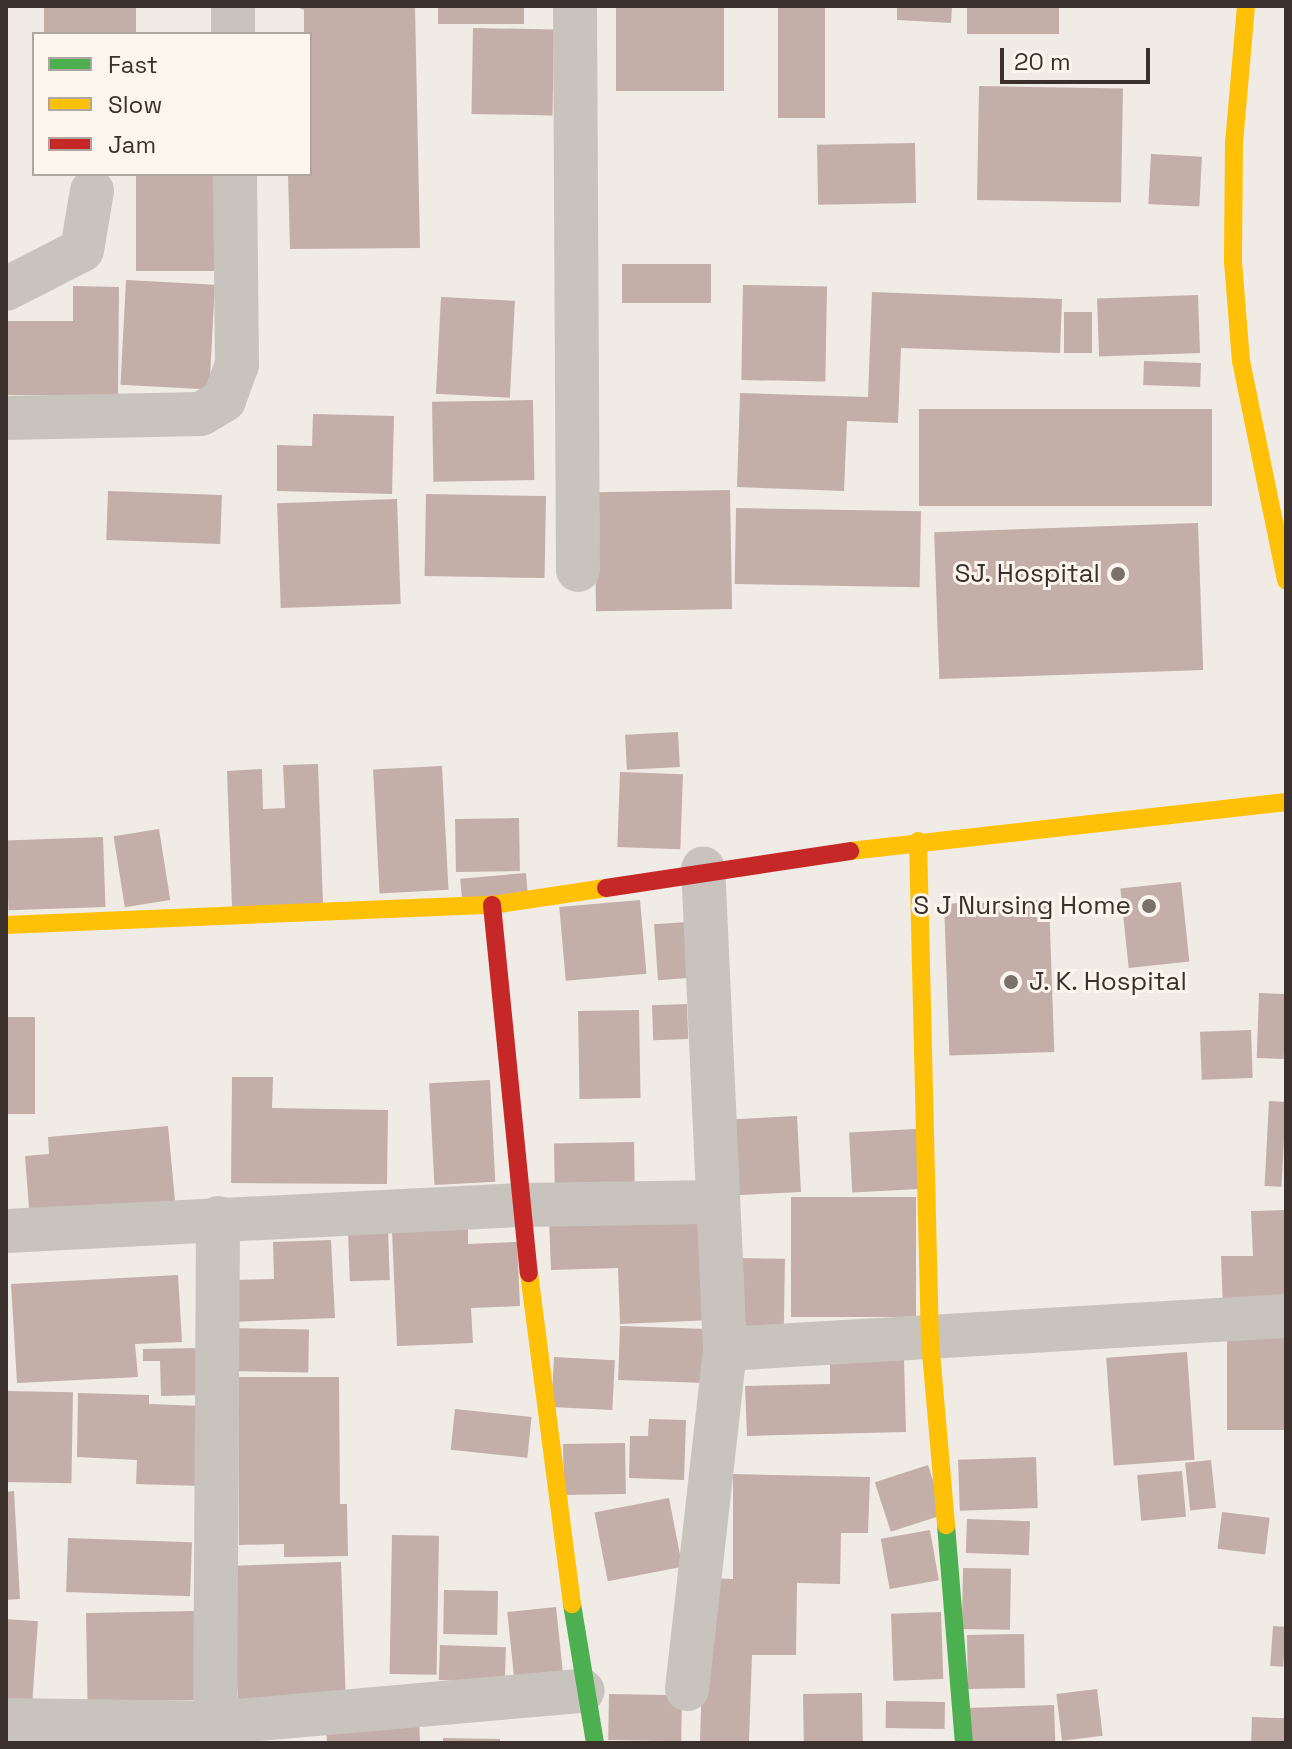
<!DOCTYPE html>
<style>
body{margin:0}
#map{position:relative;width:1292px;height:1749px;overflow:hidden;background:#f0ebe5;font-family:"Space Grotesk",sans-serif}
div>[style]{position:absolute}
[style*='--x']{left:calc(var(--x)*1px);top:calc(var(--y)*1px);width:calc(var(--w)*1px);rotate:calc(var(--a)*1deg)}
.building>*{inset:0;background:#c3afa7;transform-origin:0 0}
.street>*{height:44px;margin:-22px;padding:0 22px;transform-origin:22px;border-radius:22px;background:#c9c3be}
.fast>*{height:18px;margin:-9px;padding:0 9px;transform-origin:9px;border-radius:9px;background:#4caf50}
.slow>*{height:18px;margin:-9px;padding:0 9px;transform-origin:9px;border-radius:9px;background:#ffc107}
.jam>*{height:18px;margin:-9px;padding:0 9px;transform-origin:9px;border-radius:9px;background:#c62828}
.dots>*{width:22px;height:22px;translate:-50% -50%;box-sizing:border-box;border:4px solid #fbf5ee;border-radius:50%}
span{translate:-50% -50%;white-space:nowrap;text-align:center;line-height:1.15;-webkit-text-stroke:6px #fbf5ee;paint-order:stroke}
.poi-label{font-size:26px;color:#3b302b}
.right{translate:-100% -50%;text-align:right}
.left{translate:0 -50%;text-align:left}
.frame{position:absolute;inset:0;border:8px solid #3b302b;pointer-events:none}
.legend{position:absolute;left:32px;top:32px;width:280px;height:144px;box-sizing:border-box;background:#fbf5ee;border:2px solid #aea6a0;margin:0;padding:10px 14px;list-style:none;font-size:24px;color:#3b302b}
.legend li{display:flex;align-items:center;gap:16px;height:40px}
.legend b{width:40px;border:2px solid #aea6a0}
.scale{position:absolute;left:1000px;top:48px;width:150px;height:36px;box-sizing:border-box;border:4px solid #3b302b;border-top:0;padding-left:10px;font-size:24px;line-height:28px;white-space:nowrap;color:#3b302b;-webkit-text-stroke:6px #fbf5ee;paint-order:stroke}
</style>
<div id="map">
<div class="building">
<div style="left:44px;top:6px;width:92px;height:28px"></div>
<div style="clip-path:polygon(295px 6px,415px 6px,420px 248px,290px 249px,288px 174px,310px 174px,310px 34px,304px 34px,304px 10px)"></div>
<div style="left:438px;top:6px;width:86px;height:18px"></div>
<div style="left:616px;top:6px;width:108px;height:85px"></div>
<div style="left:778px;top:6px;width:47px;height:112px"></div>
<div style="clip-path:polygon(897px 6px,952px 6px,951px 23px,897px 20px)"></div>
<div style="left:967px;top:6px;width:92px;height:28px"></div>
<div style="left:473px;top:28px;width:81px;height:86px;rotate:1deg"></div>
<div style="left:979px;top:86px;width:144px;height:114px;rotate:1deg"></div>
<div style="left:915px;top:143px;width:60px;height:98px;rotate:89deg"></div>
<div style="left:1151px;top:154px;width:51px;height:50px;rotate:3deg"></div>
<div style="left:136px;top:174px;width:91px;height:97px"></div>
<div style="left:711px;top:264px;width:39px;height:89px;rotate:90deg"></div>
<div style="left:126px;top:280px;width:89px;height:105px;rotate:3deg"></div>
<div style="left:743px;top:285px;width:84px;height:95px;rotate:1deg"></div>
<div style="clip-path:polygon(73px 286px,119px 287px,118px 396px,6px 395px,6px 321px,73px 321px)"></div>
<div style="clip-path:polygon(872px 292px,1062px 299px,1060px 353px,901px 348px,898px 423px,847px 421px,844px 491px,737px 487px,740px 393px,868px 397px)"></div>
<div style="left:1198px;top:295px;width:58px;height:101px;rotate:88deg"></div>
<div style="left:441px;top:297px;width:74px;height:97px;rotate:3deg"></div>
<div style="left:1064px;top:312px;width:28px;height:41px"></div>
<div style="left:1144px;top:361px;width:57px;height:24px;rotate:2deg"></div>
<div style="left:533px;top:400px;width:80px;height:101px;rotate:89deg"></div>
<div style="left:1212px;top:409px;width:97px;height:293px;rotate:90deg"></div>
<div style="clip-path:polygon(313px 414px,394px 416px,392px 494px,277px 491px,277px 445px,312px 446px)"></div>
<div style="left:730px;top:490px;width:119px;height:136px;rotate:89deg"></div>
<div style="left:108px;top:491px;width:114px;height:49px;rotate:2deg"></div>
<div style="left:426px;top:494px;width:120px;height:82px;rotate:1deg"></div>
<div style="left:397px;top:499px;width:105px;height:120px;rotate:88deg"></div>
<div style="left:736px;top:508px;width:185px;height:76px;rotate:1deg"></div>
<div style="left:1198px;top:523px;width:147px;height:264px;rotate:88deg"></div>
<div style="left:678px;top:732px;width:35px;height:53px;rotate:87deg"></div>
<div style="clip-path:polygon(318px 764px,323px 904px,232px 907px,227px 771px,262px 769px,263px 809px,285px 808px,283px 765px)"></div>
<div style="left:442px;top:766px;width:124px;height:69px;rotate:87deg"></div>
<div style="left:620px;top:772px;width:63px;height:75px;rotate:2deg"></div>
<div style="left:519px;top:818px;width:53px;height:64px;rotate:89deg"></div>
<div style="left:159px;top:829px;width:72px;height:46px;rotate:81deg"></div>
<div style="left:103px;top:837px;width:70px;height:97px;rotate:88deg"></div>
<div style="left:526px;top:873px;width:25px;height:66px;rotate:85deg"></div>
<div style="left:1181px;top:882px;width:80px;height:61px;rotate:84deg"></div>
<div style="left:640px;top:900px;width:74px;height:81px;rotate:85deg"></div>
<div style="left:1049px;top:900px;width:152px;height:105px;rotate:88deg"></div>
<div style="left:687px;top:922px;width:56px;height:33px;rotate:86deg"></div>
<div style="left:1259px;top:993px;width:27px;height:65px;rotate:2deg"></div>
<div style="left:687px;top:1004px;width:35px;height:35px;rotate:88deg"></div>
<div style="left:639px;top:1010px;width:88px;height:61px;rotate:89deg"></div>
<div style="left:6px;top:1017px;width:29px;height:97px"></div>
<div style="left:1251px;top:1030px;width:48px;height:51px;rotate:88deg"></div>
<div style="clip-path:polygon(232px 1077px,273px 1077px,272px 1108px,388px 1110px,387px 1184px,231px 1183px)"></div>
<div style="left:490px;top:1080px;width:102px;height:61px;rotate:87deg"></div>
<div style="left:1269px;top:1101px;width:17px;height:85px;rotate:3deg"></div>
<div style="left:797px;top:1116px;width:76px;height:64px;rotate:87deg"></div>
<div style="clip-path:polygon(168px 1126px,176px 1212px,30px 1221px,25px 1156px,49px 1154px,48px 1137px)"></div>
<div style="left:916px;top:1129px;width:60px;height:67px;rotate:87deg"></div>
<div style="left:634px;top:1142px;width:48px;height:80px;rotate:89deg"></div>
<div style="left:916px;top:1197px;width:120px;height:125px;rotate:90deg"></div>
<div style="clip-path:polygon(1286px 1210px,1286px 1307px,1223px 1309px,1221px 1256px,1253px 1256px,1251px 1211px)"></div>
<div style="clip-path:polygon(709px 1214px,713px 1320px,620px 1324px,618px 1268px,551px 1270px,549px 1220px)"></div>
<div style="left:388px;top:1229px;width:51px;height:40px;rotate:88deg"></div>
<div style="clip-path:polygon(468px 1229px,468px 1244px,517px 1242px,520px 1306px,471px 1308px,473px 1343px,397px 1346px,392px 1231px)"></div>
<div style="clip-path:polygon(331px 1240px,335px 1318px,230px 1322px,229px 1280px,274px 1279px,273px 1242px)"></div>
<div style="left:738px;top:1258px;width:47px;height:73px;rotate:1deg"></div>
<div style="clip-path:polygon(178px 1275px,182px 1342px,135px 1344px,138px 1377px,17px 1383px,11px 1284px)"></div>
<div style="left:620px;top:1326px;width:95px;height:54px;rotate:2deg"></div>
<div style="left:225px;top:1328px;width:84px;height:43px;rotate:1deg"></div>
<div style="left:1286px;top:1331px;width:99px;height:59px;rotate:90deg"></div>
<div style="clip-path:polygon(201px 1348px,203px 1395px,161px 1396px,160px 1361px,143px 1361px,143px 1349px)"></div>
<div style="left:1187px;top:1352px;width:108px;height:81px;rotate:86deg"></div>
<div style="left:554px;top:1357px;width:61px;height:50px;rotate:3deg"></div>
<div style="clip-path:polygon(904px 1360px,906px 1432px,747px 1436px,745px 1386px,830px 1384px,830px 1362px)"></div>
<div style="clip-path:polygon(238px 1377px,339px 1377px,340px 1504px,347px 1504px,348px 1556px,284px 1557px,284px 1544px,239px 1545px)"></div>
<div style="left:6px;top:1391px;width:67px;height:91px;rotate:1deg"></div>
<div style="clip-path:polygon(78px 1393px,149px 1395px,149px 1404px,202px 1406px,201px 1486px,136px 1484px,137px 1460px,77px 1457px)"></div>
<div style="left:455px;top:1409px;width:77px;height:41px;rotate:6deg"></div>
<div style="clip-path:polygon(649px 1419px,686px 1420px,684px 1480px,629px 1478px,630px 1436px,648px 1436px)"></div>
<div style="left:625px;top:1443px;width:51px;height:62px;rotate:89deg"></div>
<div style="left:1036px;top:1457px;width:51px;height:78px;rotate:88deg"></div>
<div style="left:1211px;top:1460px;width:48px;height:26px;rotate:84deg"></div>
<div style="left:928px;top:1465px;width:52px;height:56px;rotate:72deg"></div>
<div style="left:1182px;top:1471px;width:46px;height:45px;rotate:85deg"></div>
<div style="clip-path:polygon(733px 1474px,870px 1477px,868px 1533px,841px 1533px,840px 1584px,797px 1583px,796px 1655px,752px 1655px,749px 1742px,700px 1742px,705px 1578px,733px 1579px)"></div>
<div style="clip-path:polygon(14px 1491px,20px 1599px,6px 1600px,6px 1492px)"></div>
<div style="left:669px;top:1498px;width:70px;height:76px;rotate:79deg"></div>
<div style="left:1222px;top:1512px;width:48px;height:37px;rotate:7deg"></div>
<div style="left:967px;top:1519px;width:63px;height:34px;rotate:2deg"></div>
<div style="left:930px;top:1530px;width:51px;height:50px;rotate:80deg"></div>
<div style="left:392px;top:1535px;width:47px;height:139px;rotate:1deg"></div>
<div style="left:68px;top:1538px;width:124px;height:54px;rotate:2deg"></div>
<div style="left:341px;top:1562px;width:145px;height:108px;rotate:88deg"></div>
<div style="left:963px;top:1568px;width:48px;height:61px;rotate:1deg"></div>
<div style="left:444px;top:1590px;width:54px;height:44px;rotate:1deg"></div>
<div style="left:556px;top:1607px;width:76px;height:49px;rotate:84deg"></div>
<div style="left:195px;top:1611px;width:89px;height:109px;rotate:89deg"></div>
<div style="left:941px;top:1612px;width:67px;height:50px;rotate:88deg"></div>
<div style="left:6px;top:1619px;width:32px;height:89px;rotate:4deg"></div>
<div style="left:1273px;top:1626px;width:13px;height:40px;rotate:4deg"></div>
<div style="left:1024px;top:1634px;width:54px;height:57px;rotate:89deg"></div>
<div style="left:440px;top:1645px;width:66px;height:35px;rotate:2deg"></div>
<div style="left:1097px;top:1689px;width:47px;height:41px;rotate:83deg"></div>
<div style="left:862px;top:1693px;width:50px;height:59px;rotate:89deg"></div>
<div style="left:609px;top:1694px;width:73px;height:46px;rotate:1deg"></div>
<div style="left:886px;top:1701px;width:59px;height:27px;rotate:1deg"></div>
<div style="left:1054px;top:1705px;width:36px;height:87px;rotate:88deg"></div>
<div style="left:1252px;top:1717px;width:34px;height:26px;rotate:2deg"></div>
<div style="clip-path:polygon(419px 1719px,420px 1743px,327px 1743px,326px 1724px)"></div>
<div style="clip-path:polygon(443px 1738px,500px 1739px,500px 1743px,443px 1743px)"></div>
</div>
<div class="street">
<div style="--x:233;--y:6;--w:28;--a:90"></div>
<div style="--x:575;--y:6;--w:564;--a:89.7"></div>
<div style="--x:6;--y:289;--w:85;--a:-27.2"></div>
<div style="--x:82;--y:250;--w:60;--a:-80.4"></div>
<div style="--x:6;--y:418;--w:195;--a:-1.2"></div>
<div style="--x:201;--y:414;--w:27;--a:-31"></div>
<div style="--x:224;--y:400;--w:37;--a:-70"></div>
<div style="--x:237;--y:365;--w:191;--a:-90.6"></div>
<div style="--x:6;--y:1231;--w:515;--a:-2.9"></div>
<div style="--x:520;--y:1205;--w:197;--a:-0.9"></div>
<div style="--x:725;--y:1349;--w:562;--a:-3.37"></div>
<div style="--x:687;--y:1689;--w:342;--a:-83.6"></div>
<div style="--x:725;--y:1349;--w:481;--a:-92.6"></div>
<div style="--x:6;--y:1720;--w:208;--a:0.8"></div>
<div style="--x:214;--y:1723;--w:370;--a:-5"></div>
<div style="--x:215;--y:1743;--w:525;--a:-89.67"></div>
</div>
<div class="fast">
<div style="--x:946;--y:1525;--w:219;--a:85.3"></div>
<div style="--x:572;--y:1604;--w:141;--a:80.6"></div>
</div>
<div class="slow">
<div style="--x:1246;--y:6;--w:137;--a:95"></div>
<div style="--x:1234;--y:142;--w:120;--a:90.5"></div>
<div style="--x:1233;--y:262;--w:99;--a:85.4"></div>
<div style="--x:1241;--y:361;--w:224;--a:78.4"></div>
<div style="--x:918;--y:841;--w:500;--a:88.63"></div>
<div style="--x:930;--y:1341;--w:185;--a:85"></div>
<div style="--x:850;--y:851;--w:439;--a:-6.4"></div>
<div style="--x:6;--y:925;--w:486;--a:-2.4"></div>
<div style="--x:492;--y:905;--w:115;--a:-8.5"></div>
<div style="--x:529;--y:1273;--w:334;--a:82.6"></div>
</div>
<div class="jam">
<div style="--x:606;--y:888;--w:247;--a:-8.6"></div>
<div style="--x:492;--y:905;--w:370;--a:84.3"></div>
</div>
<div class="dots">
<div style="left:1118px;top:574px;background:#7a716c"></div>
<div style="left:1149px;top:906px;background:#7a716c"></div>
<div style="left:1011px;top:982px;background:#7a716c"></div>
</div>
<div class="poi-label">
<span class="right" style="left:1100px;top:574px">SJ. Hospital</span>
<span class="right" style="left:1131px;top:906px">S J Nursing Home</span>
<span class="left" style="left:1029px;top:982px">J. K. Hospital</span>
</div>
<div class="frame"></div>
<ul class="legend">
<li><b style="height:10px;background:#4caf50"></b>Fast</li>
<li><b style="height:10px;background:#ffc107"></b>Slow</li>
<li><b style="height:10px;background:#c62828"></b>Jam</li>
</ul>
<div class="scale">20 m</div>
</div>
